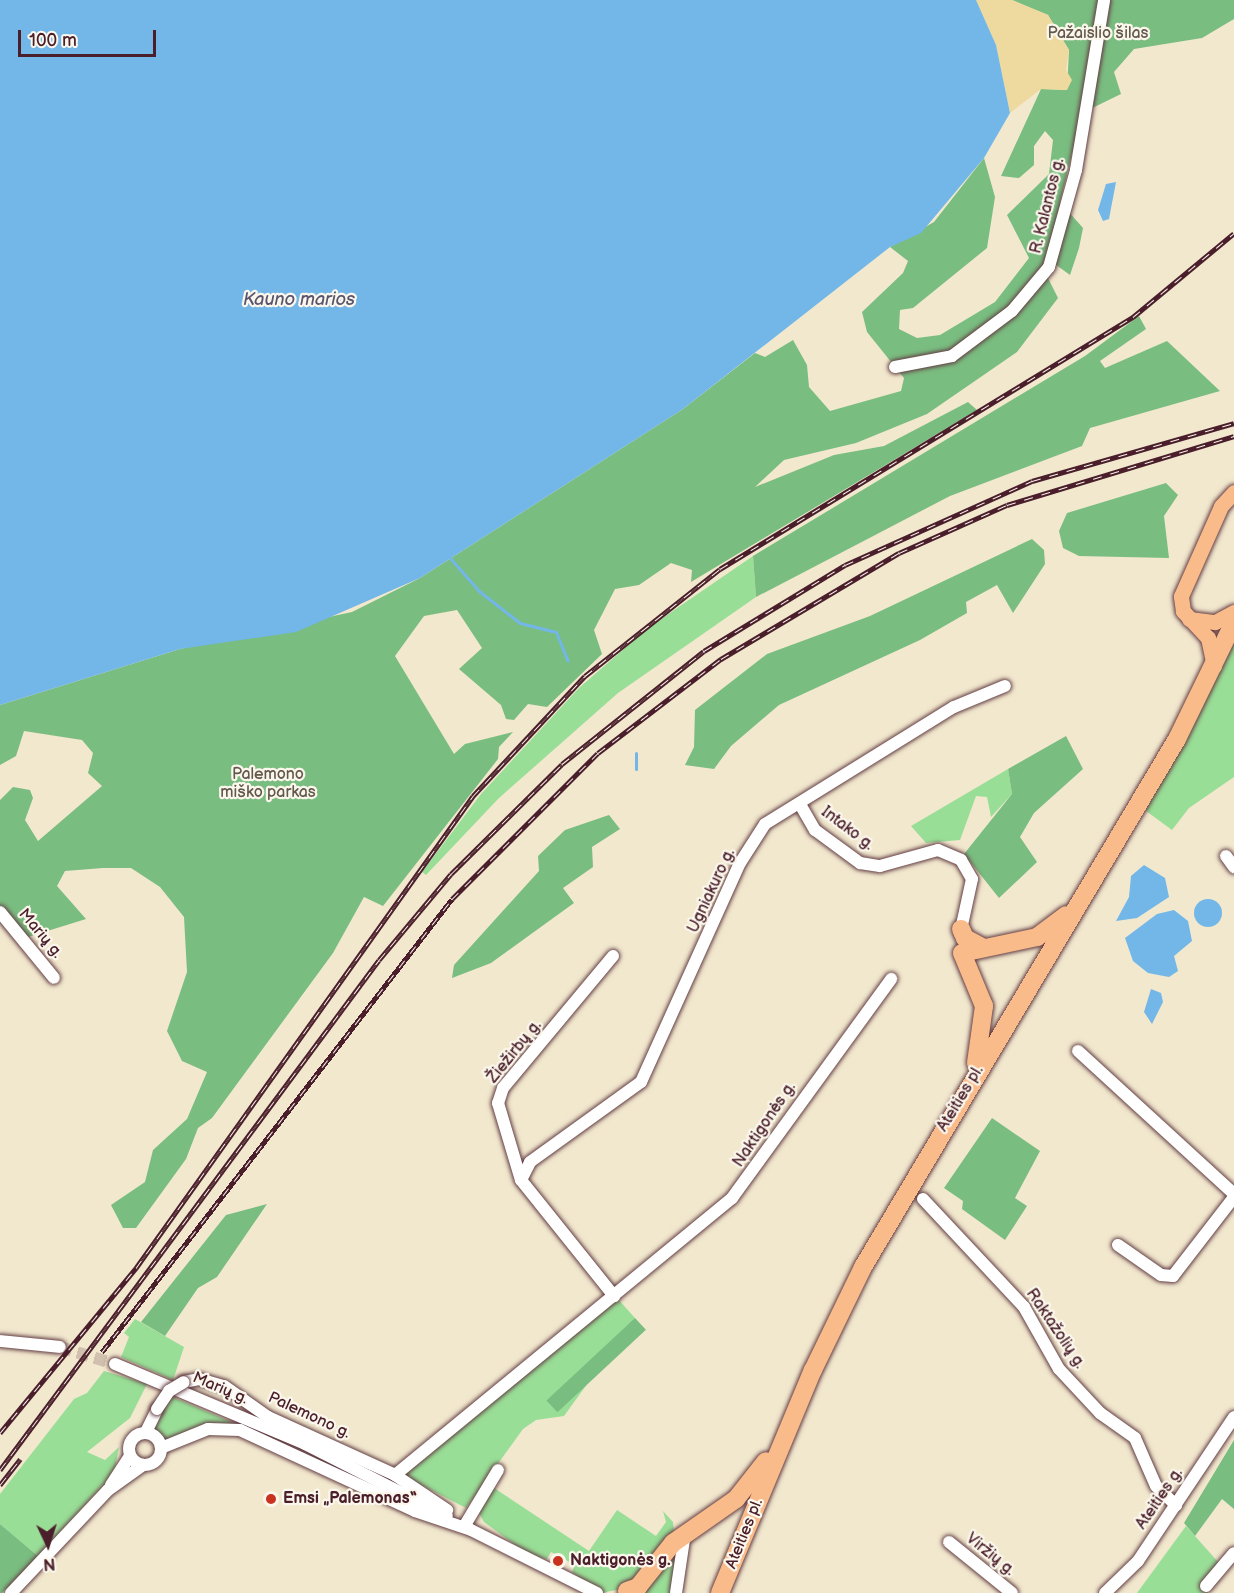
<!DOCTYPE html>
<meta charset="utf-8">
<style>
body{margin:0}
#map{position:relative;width:1234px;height:1593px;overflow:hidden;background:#f2e8ce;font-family:"Balsamiq Sans",sans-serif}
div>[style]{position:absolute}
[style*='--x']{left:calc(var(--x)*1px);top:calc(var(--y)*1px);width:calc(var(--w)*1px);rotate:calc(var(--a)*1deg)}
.green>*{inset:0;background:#99de97}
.forest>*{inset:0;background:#7abd80;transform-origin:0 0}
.sand>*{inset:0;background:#eeda9e}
.water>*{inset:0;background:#72b7e8}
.round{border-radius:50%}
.stream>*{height:3px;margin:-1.5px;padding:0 1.5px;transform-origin:1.5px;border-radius:1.5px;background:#72b7e8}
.minor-tunnel>*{height:12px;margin-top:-6px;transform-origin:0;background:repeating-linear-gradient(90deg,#d0c0ad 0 12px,transparent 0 18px)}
.roads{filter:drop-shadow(0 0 2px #633d43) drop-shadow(0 0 2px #633d43)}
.minor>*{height:12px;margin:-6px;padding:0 6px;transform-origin:6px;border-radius:6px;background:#fff}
.minor>.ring{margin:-6px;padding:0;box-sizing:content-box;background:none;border:12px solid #fff;border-radius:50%}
.major>*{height:15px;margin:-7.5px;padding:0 7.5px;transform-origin:7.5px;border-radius:7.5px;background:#fabb8b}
.highway>*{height:18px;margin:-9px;padding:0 9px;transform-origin:9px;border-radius:9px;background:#fabb8b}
.rail>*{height:5px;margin-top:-2.5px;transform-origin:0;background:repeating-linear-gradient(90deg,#fbf7ec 0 9px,#4a1f2b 0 18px);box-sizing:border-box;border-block:2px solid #4a1f2b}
.bridges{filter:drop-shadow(0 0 2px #633d43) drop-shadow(0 0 2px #633d43)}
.minor-bridge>*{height:12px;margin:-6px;padding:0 6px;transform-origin:6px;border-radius:6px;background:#fff}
.dots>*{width:16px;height:16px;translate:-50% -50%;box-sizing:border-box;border:3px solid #fbf7ec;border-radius:50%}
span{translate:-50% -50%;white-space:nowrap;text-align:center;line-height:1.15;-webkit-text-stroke:4.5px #fbf7ec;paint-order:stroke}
.park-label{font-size:16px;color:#62584b}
.street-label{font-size:16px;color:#4a1f2b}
.poi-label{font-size:16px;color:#4a1f2b;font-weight:700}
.left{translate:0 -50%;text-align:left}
.water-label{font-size:18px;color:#58546d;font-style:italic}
.north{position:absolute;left:18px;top:1515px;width:60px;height:60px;-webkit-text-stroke:4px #fbf7ec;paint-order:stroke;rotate:176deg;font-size:16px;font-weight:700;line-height:24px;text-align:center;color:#4a1f2b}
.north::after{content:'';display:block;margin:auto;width:21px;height:27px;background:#4a1f2b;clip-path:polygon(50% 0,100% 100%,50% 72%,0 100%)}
.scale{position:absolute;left:18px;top:30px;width:138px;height:27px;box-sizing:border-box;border:3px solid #4a1f2b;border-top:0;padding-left:8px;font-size:18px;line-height:21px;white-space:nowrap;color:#4a1f2b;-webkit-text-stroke:4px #fbf7ec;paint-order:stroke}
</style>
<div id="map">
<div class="green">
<div style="clip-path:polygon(753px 556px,756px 597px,618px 693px,499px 798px,426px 875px,422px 872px,481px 794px,579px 688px,648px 628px)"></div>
<div style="clip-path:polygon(1234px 638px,1234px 777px,1189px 808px,1172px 830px,1142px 808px)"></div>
<div style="clip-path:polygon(1008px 769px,1012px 794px,991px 817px,987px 797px,976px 796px,960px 840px,926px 843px,911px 826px)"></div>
<div style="clip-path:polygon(617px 1298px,635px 1318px,564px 1416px,536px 1420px,523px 1429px,466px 1508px,406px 1477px,406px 1471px)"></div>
<div style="clip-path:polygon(135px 1319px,184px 1347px,173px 1380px,121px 1357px,129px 1337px,124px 1333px)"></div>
<div style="clip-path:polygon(104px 1371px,147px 1384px,130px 1418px,87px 1452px,105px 1460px,119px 1447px,114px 1473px,38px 1556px,0 1524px,0 1494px,74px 1399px,87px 1393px)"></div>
<div style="clip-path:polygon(170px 1396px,241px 1426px,212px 1424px,165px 1442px,154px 1430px)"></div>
<div style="clip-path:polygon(494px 1488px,589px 1551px,617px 1510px,656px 1536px,666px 1522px,663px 1511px,673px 1522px,674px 1534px,632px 1587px,601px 1593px,572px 1572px,575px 1565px,551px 1552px,547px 1559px,529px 1555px,484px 1522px,479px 1513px)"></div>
<div style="clip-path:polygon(1186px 1526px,1219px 1563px,1220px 1580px,1207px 1593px,1137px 1593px)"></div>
<div style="clip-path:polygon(678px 1541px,672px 1593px,641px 1593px)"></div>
</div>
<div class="forest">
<div style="clip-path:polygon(1012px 0,1234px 0,1234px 19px,1202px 38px,1134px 49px,1114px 72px,1121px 94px,1082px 113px,1060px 202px,1083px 228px,1079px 248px,1070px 275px,1052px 262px,1044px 270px,1058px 298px,1017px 352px,927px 414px,856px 443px,784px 460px,755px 487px,834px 455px,884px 446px,968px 402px,977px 410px,691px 582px,692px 570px,671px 563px,639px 585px,615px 589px,594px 630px,602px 654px,547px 707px,528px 704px,514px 720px,506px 719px,501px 705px,459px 669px,482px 648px,457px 610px,424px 616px,395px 656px,454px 754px,465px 744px,513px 732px,499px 747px,498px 759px,383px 906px,364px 897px,333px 953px,212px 1118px,198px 1128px,186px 1159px,136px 1228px,123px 1228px,111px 1205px,145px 1182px,153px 1150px,187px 1119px,207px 1072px,182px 1061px,167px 1031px,187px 972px,184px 917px,160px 887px,131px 868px,103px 868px,65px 871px,57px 886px,86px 919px,28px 937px,0 920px,0 800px,13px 787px,30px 790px,33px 798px,25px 820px,38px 841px,102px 786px,88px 773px,93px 753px,82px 740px,24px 731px,16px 756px,0 765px,0 705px,180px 649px,352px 612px,420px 578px,683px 409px,755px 353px,765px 357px,793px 340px,807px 365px,809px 387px,830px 411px,901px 391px,904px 378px,867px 332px,862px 312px,903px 273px,908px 261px,890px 247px,934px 222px,984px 158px,995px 197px,987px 248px,913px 308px,900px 310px,899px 329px,917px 338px,940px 335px,995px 302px,1029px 258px,1007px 215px,1049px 174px,1053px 140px,1045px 131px,1034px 146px,1034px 165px,1019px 178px,1001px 176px,1041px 89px,1067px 90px,1069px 50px,1048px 15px)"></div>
<div style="clip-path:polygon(1139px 316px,1146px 329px,1100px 361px,1105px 368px,1167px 341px,1220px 391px,1090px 428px,1082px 446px,950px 496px,756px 597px,753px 556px,1085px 356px)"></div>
<div style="clip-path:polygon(1166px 483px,1178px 495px,1164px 516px,1169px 558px,1079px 556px,1063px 548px,1059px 531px,1067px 513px)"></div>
<div style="clip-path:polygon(1032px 539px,1044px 550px,1045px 564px,1013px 613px,997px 585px,966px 602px,967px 613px,920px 640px,779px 705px,731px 746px,714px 769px,685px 765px,694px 747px,695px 710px,767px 654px,870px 616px)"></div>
<div style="clip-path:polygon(1066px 736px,1083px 769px,1034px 813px,1020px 837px,1037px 862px,999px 898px,964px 854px,1012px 794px,1008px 769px)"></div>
<div style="clip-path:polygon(609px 815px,620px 829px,592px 847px,593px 867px,563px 888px,574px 903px,491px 963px,452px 978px,454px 965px,539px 871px,538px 856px,565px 830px)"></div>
<div style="clip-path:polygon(992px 1118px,1040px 1151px,1015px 1198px,1027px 1206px,1005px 1240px,962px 1209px,963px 1201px,944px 1188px)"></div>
<div style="clip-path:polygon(267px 1204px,217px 1277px,198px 1288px,165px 1336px,141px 1322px,226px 1215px)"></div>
<div style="left:635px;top:1318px;width:16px;height:121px;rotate:47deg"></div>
<div style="clip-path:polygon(1234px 1440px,1234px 1509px,1222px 1499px,1195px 1536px,1184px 1523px)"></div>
<div style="clip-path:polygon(0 1524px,38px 1556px,2px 1593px,0 1593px)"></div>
</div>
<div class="sand">
<div style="clip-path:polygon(976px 0,1012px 0,1048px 15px,1069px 50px,1066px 70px,1072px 80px,1067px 90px,1041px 89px,1010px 113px,996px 45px)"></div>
</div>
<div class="water">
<div style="clip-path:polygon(0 0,976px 0,996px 45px,1010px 113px,984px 158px,921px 233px,890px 247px,683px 409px,420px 578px,296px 632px,180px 649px,0 705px)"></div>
<div style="clip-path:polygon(1116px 182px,1109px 219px,1103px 221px,1098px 210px,1106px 184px)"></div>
<div style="clip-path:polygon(1144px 865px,1165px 878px,1169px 897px,1137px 918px,1116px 921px,1129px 897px,1131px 876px)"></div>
<div class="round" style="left:1194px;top:899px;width:28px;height:28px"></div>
<div style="clip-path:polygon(1174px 910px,1188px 921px,1192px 941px,1174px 956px,1178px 971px,1169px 977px,1148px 973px,1133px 961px,1125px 938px,1157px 914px)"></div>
<div style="clip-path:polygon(1151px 989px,1161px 993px,1163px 1002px,1152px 1024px,1144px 1012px)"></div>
</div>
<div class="stream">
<div style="--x:450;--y:558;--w:44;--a:48.7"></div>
<div style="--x:479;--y:591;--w:52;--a:38"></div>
<div style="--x:520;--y:623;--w:37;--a:14"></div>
<div style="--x:556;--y:632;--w:31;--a:68"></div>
<div style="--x:636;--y:769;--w:16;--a:-90"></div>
</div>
<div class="minor-tunnel">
<div style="--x:60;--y:1347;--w:58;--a:17.2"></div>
</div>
<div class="roads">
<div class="minor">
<div style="--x:895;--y:367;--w:58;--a:-10.9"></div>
<div style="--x:952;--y:356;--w:75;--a:-36.9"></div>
<div style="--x:1012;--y:311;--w:57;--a:-49.9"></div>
<div style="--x:1049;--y:267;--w:101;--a:-74.4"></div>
<div style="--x:1076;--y:170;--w:172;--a:-80.6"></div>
<div style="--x:801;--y:806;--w:28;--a:60"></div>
<div style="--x:815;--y:830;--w:56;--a:36.3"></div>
<div style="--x:860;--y:863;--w:20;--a:9"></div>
<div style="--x:880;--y:866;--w:60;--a:-15.4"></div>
<div style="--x:938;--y:850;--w:25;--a:23"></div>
<div style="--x:961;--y:860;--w:22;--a:60"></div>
<div style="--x:972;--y:879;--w:56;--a:102.3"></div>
<div style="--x:1226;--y:856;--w:14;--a:54"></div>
<div style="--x:0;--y:912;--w:85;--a:50.7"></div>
<div style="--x:613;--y:956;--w:172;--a:129.8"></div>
<div style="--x:503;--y:1088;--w:16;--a:108"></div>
<div style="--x:498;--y:1103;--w:80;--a:73.4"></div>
<div style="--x:521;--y:1180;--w:149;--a:51.3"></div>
<div style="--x:1078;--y:1051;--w:212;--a:42.5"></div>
<div style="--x:521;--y:1180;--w:20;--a:-63"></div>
<div style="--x:530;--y:1162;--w:137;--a:-35.8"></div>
<div style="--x:641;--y:1082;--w:240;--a:-65.7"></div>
<div style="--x:740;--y:863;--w:46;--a:-57.3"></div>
<div style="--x:765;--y:824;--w:222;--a:-31.8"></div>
<div style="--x:954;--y:707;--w:55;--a:-22.4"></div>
<div style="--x:923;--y:1199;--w:148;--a:46.9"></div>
<div style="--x:1024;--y:1307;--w:71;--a:60.6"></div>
<div style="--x:1059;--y:1369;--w:60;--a:47"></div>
<div style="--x:1100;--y:1413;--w:43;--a:35.5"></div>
<div style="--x:1135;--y:1438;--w:52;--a:66.4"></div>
<div style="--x:1156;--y:1486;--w:28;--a:44"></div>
<div style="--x:1118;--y:1245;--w:52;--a:34.9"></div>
<div style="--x:1161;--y:1275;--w:12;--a:5"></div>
<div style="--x:1173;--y:1276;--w:100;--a:-52.3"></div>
<div style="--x:0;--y:1341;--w:60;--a:5.7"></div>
<div style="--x:115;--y:1364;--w:206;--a:22.8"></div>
<div style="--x:305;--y:1444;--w:159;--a:26.9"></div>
<div style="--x:184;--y:1382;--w:15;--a:-11"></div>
<div style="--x:199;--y:1379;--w:26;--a:16"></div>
<div style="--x:224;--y:1386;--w:54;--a:35.2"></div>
<div style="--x:268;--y:1417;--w:140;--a:24.5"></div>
<div style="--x:395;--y:1475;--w:63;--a:33.9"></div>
<div style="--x:146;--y:1432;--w:25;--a:-64"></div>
<div class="ring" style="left:129px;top:1433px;width:20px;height:20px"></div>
<div style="--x:161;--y:1448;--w:51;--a:-22"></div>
<div style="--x:208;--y:1429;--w:32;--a:2"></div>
<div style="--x:240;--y:1430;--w:193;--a:24.8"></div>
<div style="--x:415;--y:1511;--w:59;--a:18.7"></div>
<div style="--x:471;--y:1530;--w:141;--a:26.6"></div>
<div style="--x:395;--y:1475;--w:436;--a:-39.4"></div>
<div style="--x:732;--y:1198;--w:271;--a:-54"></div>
<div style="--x:111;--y:1485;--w:35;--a:-57"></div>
<div style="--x:465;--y:1525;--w:64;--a:-59"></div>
<div style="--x:949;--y:1542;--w:81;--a:39"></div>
<div style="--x:1206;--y:1586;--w:43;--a:-49.7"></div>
<div style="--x:11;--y:1593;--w:141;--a:-46.7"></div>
<div style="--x:108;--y:1490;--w:43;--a:-35.5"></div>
<div style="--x:676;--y:1593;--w:61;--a:-81.5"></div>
<div style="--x:1105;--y:1593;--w:46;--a:-44.1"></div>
<div style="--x:1138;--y:1561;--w:173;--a:-56.3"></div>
</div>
<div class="major">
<div style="--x:1189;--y:619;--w:26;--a:7"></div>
<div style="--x:1215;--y:622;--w:21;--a:-28"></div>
<div style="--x:1214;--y:666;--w:29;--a:-102"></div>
<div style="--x:1208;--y:638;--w:37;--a:-133"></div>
<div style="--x:1183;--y:611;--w:15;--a:-98"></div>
<div style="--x:1181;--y:596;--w:98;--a:-66"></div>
<div style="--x:1221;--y:506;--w:19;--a:-47"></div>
</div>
<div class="highway">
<div style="--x:961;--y:929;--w:10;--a:66"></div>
<div style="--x:965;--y:938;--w:19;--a:28"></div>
<div style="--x:976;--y:1063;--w:58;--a:-82"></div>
<div style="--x:984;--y:1006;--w:57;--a:-112.5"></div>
<div style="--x:962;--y:953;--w:77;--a:-12"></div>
<div style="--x:1037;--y:937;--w:36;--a:-37"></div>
<div style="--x:627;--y:1591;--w:12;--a:-20"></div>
<div style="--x:638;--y:1587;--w:56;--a:-51.5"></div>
<div style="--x:673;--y:1543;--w:77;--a:-34.9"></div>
<div style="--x:736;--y:1499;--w:48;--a:-51.7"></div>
<div style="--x:720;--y:1593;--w:242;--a:-67.4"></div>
<div style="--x:813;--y:1370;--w:114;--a:-64.1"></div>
<div style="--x:863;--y:1267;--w:614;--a:-59.26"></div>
<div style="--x:1177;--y:739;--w:130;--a:-64"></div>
</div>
</div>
<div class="rail">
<div style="--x:102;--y:1352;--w:572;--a:-52.31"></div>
<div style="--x:452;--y:899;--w:206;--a:-45"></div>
<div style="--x:598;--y:753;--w:155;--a:-37.4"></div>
<div style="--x:721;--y:659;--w:207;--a:-30.8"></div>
<div style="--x:899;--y:553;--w:118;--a:-24"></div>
<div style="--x:1007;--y:505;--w:237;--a:-16.9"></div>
<div style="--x:0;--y:1433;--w:214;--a:-50.5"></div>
<div style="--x:136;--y:1268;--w:580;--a:-54.47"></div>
<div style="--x:473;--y:796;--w:164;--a:-47"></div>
<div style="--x:585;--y:676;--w:172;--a:-38.4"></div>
<div style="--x:720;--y:569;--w:484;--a:-31.4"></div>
<div style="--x:1133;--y:317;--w:131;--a:-39.7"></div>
<div style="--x:0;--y:1470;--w:635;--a:-53.38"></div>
<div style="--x:379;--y:960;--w:112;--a:-50.1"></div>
<div style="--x:451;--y:874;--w:156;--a:-44.7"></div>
<div style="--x:562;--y:764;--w:181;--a:-38.5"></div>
<div style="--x:704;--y:651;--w:165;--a:-31.4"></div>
<div style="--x:845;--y:565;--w:205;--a:-24.2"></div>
<div style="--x:1032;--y:481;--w:210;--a:-16"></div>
<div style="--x:0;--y:1485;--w:33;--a:-52"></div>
</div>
<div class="bridges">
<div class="minor-bridge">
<div style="--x:157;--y:1409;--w:22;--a:-56"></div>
<div style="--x:169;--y:1391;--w:17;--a:-31"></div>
</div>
</div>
<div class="dots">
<div style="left:271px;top:1499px;background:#c8321e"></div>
<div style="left:558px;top:1561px;background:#c8321e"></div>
</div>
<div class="park-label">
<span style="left:1098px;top:34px">Pažaislio šilas</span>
<span style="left:268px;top:784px">Palemono<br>miško parkas</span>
</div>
<div class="street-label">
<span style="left:1048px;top:206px;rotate:-76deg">R. Kalantos g.</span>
<span style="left:847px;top:829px;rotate:37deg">Intako g.</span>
<span style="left:712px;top:891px;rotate:-65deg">Ugniakuro g.</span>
<span style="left:40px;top:934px;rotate:50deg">Marių g.</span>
<span style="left:515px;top:1052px;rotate:-51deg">Žiežirbų g.</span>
<span style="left:961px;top:1099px;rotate:-59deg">Ateities pl.</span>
<span style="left:765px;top:1125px;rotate:-56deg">Naktigonės g.</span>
<span style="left:1055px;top:1329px;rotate:56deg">Raktažolių g.</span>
<span style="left:220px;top:1389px;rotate:23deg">Marių g.</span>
<span style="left:309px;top:1416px;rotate:25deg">Palemono g.</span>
<span style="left:1160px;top:1499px;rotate:-56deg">Ateities g.</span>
<span style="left:745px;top:1534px;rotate:-68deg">Ateities pl.</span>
<span style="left:990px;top:1555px;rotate:39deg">Viržių g.</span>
</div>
<div class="poi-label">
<span class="left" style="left:283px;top:1499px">Emsi „Palemonas“</span>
<span class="left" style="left:570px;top:1561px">Naktigonės g.</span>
</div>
<div class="water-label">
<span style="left:299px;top:300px">Kauno marios</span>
</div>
<div class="north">N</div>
<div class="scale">100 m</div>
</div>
